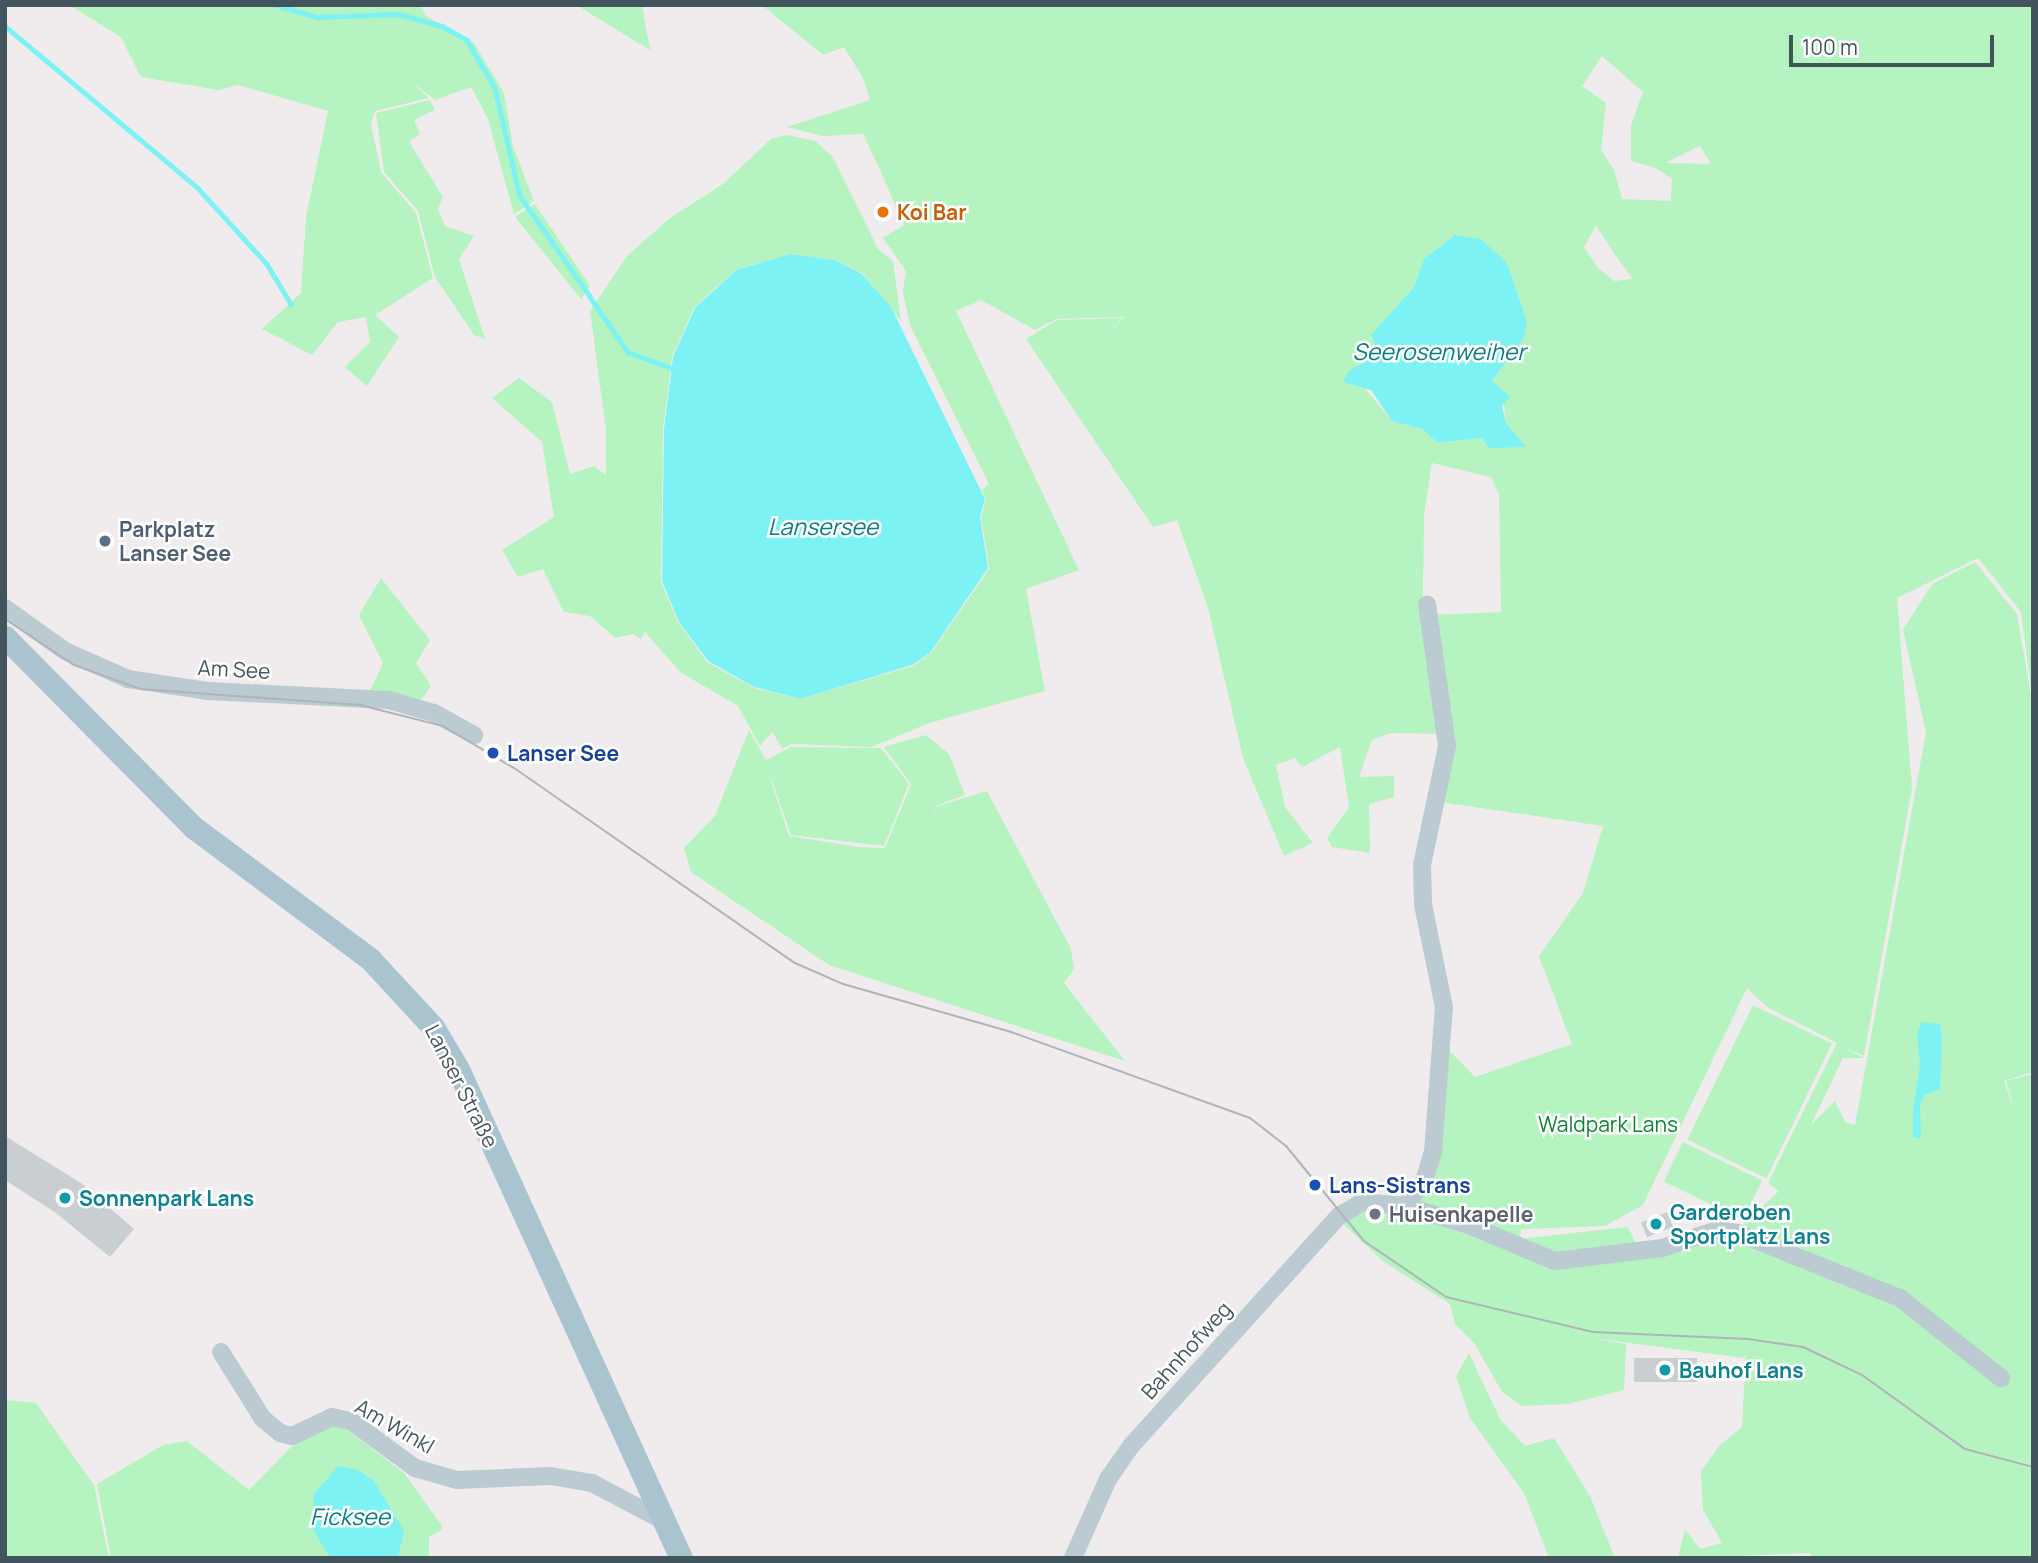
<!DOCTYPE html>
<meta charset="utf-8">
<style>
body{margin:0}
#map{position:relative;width:2038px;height:1563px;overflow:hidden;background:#f0eced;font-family:Manrope,sans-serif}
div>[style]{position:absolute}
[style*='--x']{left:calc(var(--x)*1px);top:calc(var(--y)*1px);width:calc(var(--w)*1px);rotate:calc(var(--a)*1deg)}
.green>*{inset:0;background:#b5f3c1;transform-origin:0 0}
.water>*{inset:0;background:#7df2f5}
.stream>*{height:4.5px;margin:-2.25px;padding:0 2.25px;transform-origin:2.25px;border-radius:2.25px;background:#7df2f5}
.building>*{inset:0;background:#c8ced2;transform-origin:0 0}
.minor>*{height:18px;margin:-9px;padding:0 9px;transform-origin:9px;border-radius:9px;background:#bbcbd1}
.major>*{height:23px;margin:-11.5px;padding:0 11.5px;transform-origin:11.5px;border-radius:11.5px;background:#a9c3cf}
.tram>*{height:2px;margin:-1px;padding:0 1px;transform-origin:1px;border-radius:1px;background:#aeb4b8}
.dots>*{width:19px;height:19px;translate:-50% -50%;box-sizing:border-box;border:4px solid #fff;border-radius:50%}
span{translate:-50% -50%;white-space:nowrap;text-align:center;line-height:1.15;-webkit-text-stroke:5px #fff;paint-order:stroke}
.food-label{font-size:21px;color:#c56008;font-weight:700}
.left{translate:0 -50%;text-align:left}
.service-label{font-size:21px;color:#4e5e75;font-weight:700}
.street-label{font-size:21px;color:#43555c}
.transit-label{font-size:21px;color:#164399;font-weight:700}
.park-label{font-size:21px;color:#0d8432}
.culture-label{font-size:21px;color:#0d838f;font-weight:700}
.worship-label{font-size:21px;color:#5b616d;font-weight:700}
.water-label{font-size:23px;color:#057f82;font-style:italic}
.frame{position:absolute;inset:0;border:7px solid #43555c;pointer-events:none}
.scale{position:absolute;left:1789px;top:35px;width:205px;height:32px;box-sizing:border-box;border:4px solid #43555c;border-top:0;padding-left:9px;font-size:21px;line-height:24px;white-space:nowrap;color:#43555c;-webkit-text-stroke:5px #fff;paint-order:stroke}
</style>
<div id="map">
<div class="green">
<div style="clip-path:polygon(69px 5px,420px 5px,426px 16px,474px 43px,504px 93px,513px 146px,534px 201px,514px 214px,488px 119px,471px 87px,435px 100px,410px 81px,429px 98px,375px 111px,371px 124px,381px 172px,416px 213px,433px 278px,375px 315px,399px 337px,367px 386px,345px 367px,370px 342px,366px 317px,338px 322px,312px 355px,262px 329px,301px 293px,306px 217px,328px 111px,238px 85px,218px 90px,141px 77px,121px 37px)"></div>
<div style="clip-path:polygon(576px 5px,642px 5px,650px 50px)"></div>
<div style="clip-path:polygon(evenodd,762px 5px,2033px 5px,2033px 703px,2021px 612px,1978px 558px,1897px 598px,1912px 788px,1864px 1056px,1843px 1047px,1864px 1058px,1843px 1058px,1811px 1125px,1835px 1101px,1845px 1122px,1855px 1125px,1926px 732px,1903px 630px,1932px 584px,1975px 562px,2017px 614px,2033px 708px,2033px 1072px,2004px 1081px,2015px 1112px,2006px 1081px,2033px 1074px,2033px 1557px,1812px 1558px,1810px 1553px,1678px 1558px,1685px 1529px,1700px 1549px,1722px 1543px,1703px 1510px,1701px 1471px,1719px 1446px,1742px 1427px,1746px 1354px,1744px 1358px,1592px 1338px,1626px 1344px,1624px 1390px,1568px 1404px,1522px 1406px,1502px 1392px,1474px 1343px,1455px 1324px,1450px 1304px,1384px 1262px,1342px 1223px,1355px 1211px,1415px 1201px,1448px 1049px,1475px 1077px,1572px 1044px,1539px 956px,1583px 893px,1603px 826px,1440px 802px,1454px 736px,1431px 615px,1501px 612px,1499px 495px,1491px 477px,1432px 463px,1424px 515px,1423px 598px,1444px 734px,1391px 733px,1372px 740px,1359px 777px,1394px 776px,1394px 797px,1369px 804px,1370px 853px,1332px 847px,1327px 838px,1349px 807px,1340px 747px,1302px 767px,1295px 758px,1276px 765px,1285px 807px,1313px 843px,1284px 856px,1243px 758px,1208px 608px,1177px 520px,1153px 527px,1026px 339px,1057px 320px,1122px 318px,1104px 339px,1124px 317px,1057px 319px,1035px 330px,981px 300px,956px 311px,1079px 570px,1026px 589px,1045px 691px,929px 723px,872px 747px,791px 744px,783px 749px,772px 732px,760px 746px,738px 706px,680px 672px,645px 632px,641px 639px,633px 634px,615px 638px,590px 616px,564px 612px,543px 569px,518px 577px,502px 550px,554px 517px,542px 442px,492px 398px,519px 378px,552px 402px,570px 474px,594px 466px,606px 475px,606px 430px,590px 311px,627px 256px,670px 218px,723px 184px,771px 139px,787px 135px,815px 141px,833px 157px,878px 249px,893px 261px,901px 321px,862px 273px,835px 260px,790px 254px,735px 270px,694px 308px,672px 357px,663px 429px,661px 582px,678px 622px,707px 662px,754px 688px,800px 699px,913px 666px,931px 653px,989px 569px,981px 517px,986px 499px,982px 490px,989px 484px,910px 325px,903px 292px,906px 271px,883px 238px,904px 225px,880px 170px,863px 134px,823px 136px,787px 127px,870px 100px,863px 78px,844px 47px,823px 55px,762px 5px,1602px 56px,1643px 92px,1631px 125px,1631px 161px,1656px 168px,1672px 179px,1671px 201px,1622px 199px,1614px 170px,1601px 150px,1606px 103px,1582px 86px,1602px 56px,762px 5px,1700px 146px,1711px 164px,1668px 163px,1667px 162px,1700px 146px,762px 5px,1596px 226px,1618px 259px,1633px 279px,1614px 281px,1598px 268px,1584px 247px,1596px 226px,762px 5px,1424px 259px,1507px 263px,1527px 323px,1524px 338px,1492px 381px,1503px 396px,1506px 424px,1482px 438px,1438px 443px,1422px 429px,1392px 421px,1350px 370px,1379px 354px,1372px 335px,1414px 287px,1424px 259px,762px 5px,1747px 988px,1767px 1007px,1837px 1043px,1768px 1183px,1779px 1191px,1740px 1227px,1632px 1256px,1635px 1241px,1628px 1227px,1520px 1239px,1521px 1229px,1605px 1226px,1643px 1205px,1747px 988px)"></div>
<div style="clip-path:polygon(430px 100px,435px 110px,414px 120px,420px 134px,409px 142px,443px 197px,438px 209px,445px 226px,474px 236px,459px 259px,485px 339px,474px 335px,435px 277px,418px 211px,384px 172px,376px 113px)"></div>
<div style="clip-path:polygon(535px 204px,590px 286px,581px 299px,515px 217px)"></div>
<div style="clip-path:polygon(381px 578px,430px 640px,416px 663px,431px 686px,418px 704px,368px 695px,383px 663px,359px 615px)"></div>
<div style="clip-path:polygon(749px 730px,766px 760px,791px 747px,881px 748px,909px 784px,884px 846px,791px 835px,772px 781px,784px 770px,771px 781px,789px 836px,859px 847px,885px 848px,911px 784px,884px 747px,926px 735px,949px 754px,965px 795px,938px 805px,903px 882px,938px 806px,987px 791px,1071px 949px,1074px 969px,1064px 983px,1125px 1061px,829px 965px,691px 872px,684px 848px,715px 816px)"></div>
<div style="left:1753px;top:1005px;width:88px;height:150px;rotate:26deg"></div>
<div style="left:1683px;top:1142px;width:88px;height:44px;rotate:26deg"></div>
<div style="clip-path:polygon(1469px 1353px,1500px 1419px,1525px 1446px,1554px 1438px,1590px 1496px,1615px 1558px,1549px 1558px,1524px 1493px,1470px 1418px,1456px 1376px)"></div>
<div style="clip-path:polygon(5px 1400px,36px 1403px,94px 1485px,109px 1558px,5px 1558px)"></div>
<div style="clip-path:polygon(329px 1425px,345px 1428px,404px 1473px,441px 1524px,442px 1530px,429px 1537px,429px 1558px,111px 1558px,97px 1484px,163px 1445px,187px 1441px,249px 1490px,292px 1446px)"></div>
</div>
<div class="water">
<div style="clip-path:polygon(1455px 235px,1481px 239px,1507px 263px,1527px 322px,1524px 338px,1492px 381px,1510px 397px,1502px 406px,1506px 423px,1526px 447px,1489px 448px,1482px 438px,1438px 443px,1422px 429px,1392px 421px,1371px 390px,1343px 382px,1350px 370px,1379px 354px,1371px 335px,1414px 287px,1424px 259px)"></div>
<div style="clip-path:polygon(790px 254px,835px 260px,862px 274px,891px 307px,985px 499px,980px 517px,988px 568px,930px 653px,912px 665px,800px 699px,754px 687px,708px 661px,679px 622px,662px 581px,664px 429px,673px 357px,695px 308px,736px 270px)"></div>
<div style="clip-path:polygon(1922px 1022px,1940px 1024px,1942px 1037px,1940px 1089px,1925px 1095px,1920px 1104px,1921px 1139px,1913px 1137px,1913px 1112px,1920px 1064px,1917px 1034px)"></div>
<div style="clip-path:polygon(338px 1466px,358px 1470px,374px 1481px,404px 1531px,398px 1558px,331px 1558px,321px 1543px,312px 1527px,314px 1494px)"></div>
</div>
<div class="stream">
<div style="--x:276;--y:5;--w:43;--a:16.3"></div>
<div style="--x:317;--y:17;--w:81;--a:-2.1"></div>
<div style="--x:398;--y:14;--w:46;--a:15.3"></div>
<div style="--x:442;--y:26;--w:29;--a:29"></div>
<div style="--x:467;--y:40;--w:56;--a:59.7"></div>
<div style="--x:495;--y:88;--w:111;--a:77"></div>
<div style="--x:520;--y:196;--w:121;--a:55.1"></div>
<div style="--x:5;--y:26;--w:251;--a:40"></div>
<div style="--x:197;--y:187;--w:104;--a:47.7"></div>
<div style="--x:267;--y:264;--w:47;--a:59"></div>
<div style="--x:590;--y:297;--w:67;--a:55.4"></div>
<div style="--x:628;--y:352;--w:46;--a:20.4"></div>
</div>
<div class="building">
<div style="clip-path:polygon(5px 1136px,81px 1183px,134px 1229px,110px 1257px,56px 1213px,5px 1180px)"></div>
<div style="left:1667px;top:1212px;width:16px;height:28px;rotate:68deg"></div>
<div style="left:1634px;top:1358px;width:63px;height:24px"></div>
</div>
<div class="minor">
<div style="--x:5;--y:608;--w:74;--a:35.6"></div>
<div style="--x:65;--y:651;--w:69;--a:24"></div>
<div style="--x:128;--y:679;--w:80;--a:8.6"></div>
<div style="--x:207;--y:691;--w:182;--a:2.8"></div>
<div style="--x:389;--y:700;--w:47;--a:16.1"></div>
<div style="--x:434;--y:713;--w:46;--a:28.8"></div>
<div style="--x:1404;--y:1206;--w:32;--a:-51"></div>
<div style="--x:1424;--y:1181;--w:30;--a:-73"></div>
<div style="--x:1433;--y:1152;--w:145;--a:-85.7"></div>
<div style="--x:1444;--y:1007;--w:104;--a:-101.6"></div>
<div style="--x:1423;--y:905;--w:40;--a:-91.4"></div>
<div style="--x:1422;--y:865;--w:122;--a:-78.1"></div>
<div style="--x:1447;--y:746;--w:143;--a:-98"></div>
<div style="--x:221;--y:1352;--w:79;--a:57.9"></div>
<div style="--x:263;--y:1419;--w:22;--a:39"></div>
<div style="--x:280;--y:1433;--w:12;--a:14"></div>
<div style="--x:292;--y:1436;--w:44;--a:-25.4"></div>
<div style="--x:332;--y:1417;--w:19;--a:12"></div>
<div style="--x:351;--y:1421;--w:79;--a:36.3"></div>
<div style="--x:415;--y:1468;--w:44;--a:15.9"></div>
<div style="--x:457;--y:1480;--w:94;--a:-2.4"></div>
<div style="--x:551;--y:1476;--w:42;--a:9.7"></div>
<div style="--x:592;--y:1483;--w:84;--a:27.8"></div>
<div style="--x:1073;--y:1558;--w:86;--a:-66.1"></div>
<div style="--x:1108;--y:1479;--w:40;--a:-55.1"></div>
<div style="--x:1131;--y:1446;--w:310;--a:-47.9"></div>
<div style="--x:1339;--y:1216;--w:27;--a:-31"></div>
<div style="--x:1362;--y:1202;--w:42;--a:5.4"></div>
<div style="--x:1404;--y:1206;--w:65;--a:16.2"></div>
<div style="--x:1466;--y:1224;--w:96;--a:22.6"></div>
<div style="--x:1555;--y:1261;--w:108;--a:-6.9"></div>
<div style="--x:1662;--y:1248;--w:58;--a:-18.1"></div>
<div style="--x:1717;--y:1230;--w:21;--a:8"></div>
<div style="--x:1738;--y:1233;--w:175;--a:21.9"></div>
<div style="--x:1900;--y:1298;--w:129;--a:38.4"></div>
</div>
<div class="major">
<div style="--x:5;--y:637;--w:267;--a:45.3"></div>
<div style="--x:193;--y:827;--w:221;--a:36.7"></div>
<div style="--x:370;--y:959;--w:93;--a:47.2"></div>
<div style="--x:433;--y:1027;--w:49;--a:59.2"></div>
<div style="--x:458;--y:1069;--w:537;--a:65.49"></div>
</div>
<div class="tram">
<div style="--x:5;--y:619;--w:83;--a:33.7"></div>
<div style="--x:74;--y:665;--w:71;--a:19.7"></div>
<div style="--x:141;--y:689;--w:220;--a:4.2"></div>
<div style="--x:360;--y:705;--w:86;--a:14.2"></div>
<div style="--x:443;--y:726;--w:86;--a:30.7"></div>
<div style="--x:517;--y:770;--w:338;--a:34.8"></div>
<div style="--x:795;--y:963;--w:52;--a:23.6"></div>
<div style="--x:843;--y:984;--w:175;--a:15.9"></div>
<div style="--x:1011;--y:1032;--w:254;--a:19.8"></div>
<div style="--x:1250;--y:1118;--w:46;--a:37.9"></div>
<div style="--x:1286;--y:1146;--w:123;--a:50.6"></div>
<div style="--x:1364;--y:1241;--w:99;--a:34.3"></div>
<div style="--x:1446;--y:1297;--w:151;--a:13.4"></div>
<div style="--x:1593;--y:1332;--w:155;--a:2.6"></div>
<div style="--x:1748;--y:1339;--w:56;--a:8.3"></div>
<div style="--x:1803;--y:1347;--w:65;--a:25.4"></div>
<div style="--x:1862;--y:1375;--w:127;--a:35.7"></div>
<div style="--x:1965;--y:1449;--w:70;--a:14.8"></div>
</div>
<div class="dots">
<div style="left:883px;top:212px;background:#e8710a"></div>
<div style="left:105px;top:541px;background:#5c6f8a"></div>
<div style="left:493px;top:753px;background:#1a4fb4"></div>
<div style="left:1315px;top:1185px;background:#1a4fb4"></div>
<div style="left:65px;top:1198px;background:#0f9aa8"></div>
<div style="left:1375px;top:1214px;background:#6b7280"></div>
<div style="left:1656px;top:1224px;background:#0f9aa8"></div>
<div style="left:1665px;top:1370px;background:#0f9aa8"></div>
</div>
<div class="food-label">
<span class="left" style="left:897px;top:212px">Koi Bar</span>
</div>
<div class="service-label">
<span class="left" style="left:119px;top:541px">Parkplatz<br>Lanser See</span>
</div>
<div class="street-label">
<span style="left:234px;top:669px;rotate:3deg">Am See</span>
<span style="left:462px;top:1086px;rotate:63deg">Lanser Straße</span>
<span style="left:1186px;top:1350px;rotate:-48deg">Bahnhofweg</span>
<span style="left:395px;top:1426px;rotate:30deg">Am Winkl</span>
</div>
<div class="transit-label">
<span class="left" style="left:507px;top:753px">Lanser See</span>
<span class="left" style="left:1329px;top:1185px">Lans-Sistrans</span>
</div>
<div class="park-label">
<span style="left:1608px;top:1124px">Waldpark Lans</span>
</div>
<div class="culture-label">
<span class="left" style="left:79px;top:1198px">Sonnenpark Lans</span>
<span class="left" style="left:1670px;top:1224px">Garderoben<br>Sportplatz Lans</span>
<span class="left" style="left:1679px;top:1370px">Bauhof Lans</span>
</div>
<div class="worship-label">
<span class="left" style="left:1389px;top:1214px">Huisenkapelle</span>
</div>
<div class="water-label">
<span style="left:1439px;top:351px">Seerosenweiher</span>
<span style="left:823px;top:526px">Lansersee</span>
<span style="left:350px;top:1516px">Ficksee</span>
</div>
<div class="frame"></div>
<div class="scale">100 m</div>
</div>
